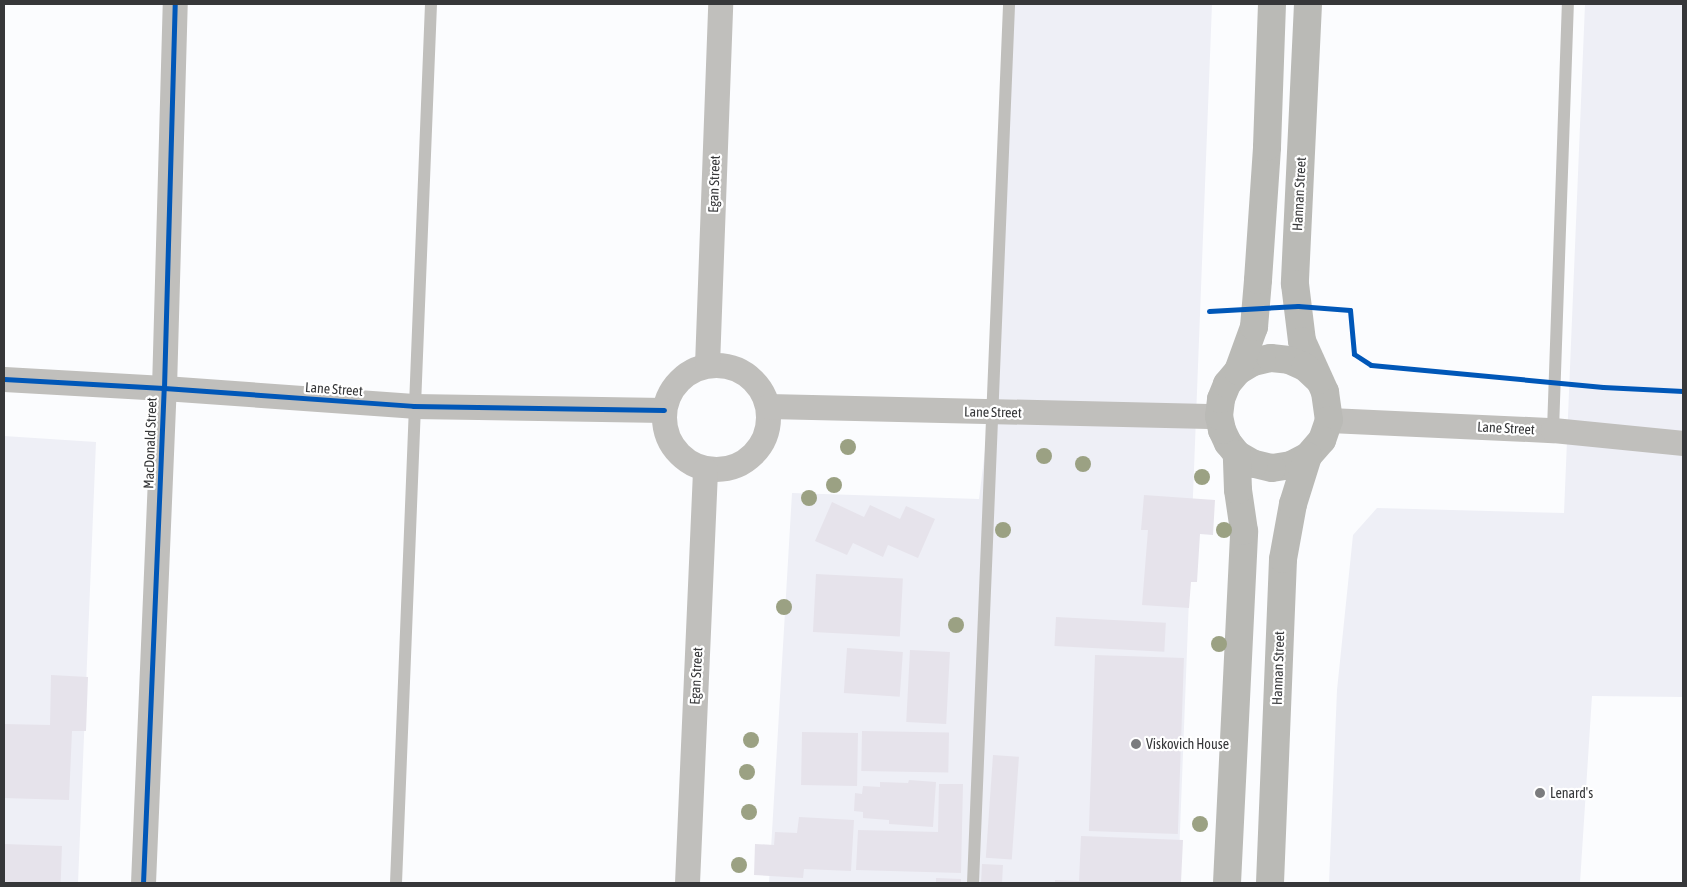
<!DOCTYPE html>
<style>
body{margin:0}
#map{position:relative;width:1687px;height:887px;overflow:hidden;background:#fbfcfe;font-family:"Asap Condensed",sans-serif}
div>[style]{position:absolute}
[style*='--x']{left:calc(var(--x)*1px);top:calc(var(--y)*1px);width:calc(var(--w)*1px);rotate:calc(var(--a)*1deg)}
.built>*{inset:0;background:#eeeff6}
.building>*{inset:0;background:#e6e3eb;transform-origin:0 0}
.service>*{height:12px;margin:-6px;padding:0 6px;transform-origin:6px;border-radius:6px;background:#c0bfbc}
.minor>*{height:25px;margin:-12.5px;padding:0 12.5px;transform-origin:12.5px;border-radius:12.5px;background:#c0bfbc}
.minor>.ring{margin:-12.5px;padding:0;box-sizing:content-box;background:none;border:25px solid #c0bfbc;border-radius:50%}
.trunk>*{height:28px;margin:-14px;padding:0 14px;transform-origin:14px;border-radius:14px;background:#babab6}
.cycleway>*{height:5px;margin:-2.5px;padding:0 2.5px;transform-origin:2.5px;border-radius:2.5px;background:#0057b8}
.trees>*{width:16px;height:16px;margin:-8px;border-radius:50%;background:#9ba183}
.dots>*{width:14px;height:14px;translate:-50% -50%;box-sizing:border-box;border:2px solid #fff;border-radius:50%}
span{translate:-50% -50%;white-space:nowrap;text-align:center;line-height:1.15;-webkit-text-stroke:4.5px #fff;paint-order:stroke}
.street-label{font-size:14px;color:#363739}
.poi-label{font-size:14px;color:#363739}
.left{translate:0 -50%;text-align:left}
.frame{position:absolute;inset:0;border:5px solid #363739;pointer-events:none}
</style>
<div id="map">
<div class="built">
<div style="clip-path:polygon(1009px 4px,1212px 4px,1178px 883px,769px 883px,792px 493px,979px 499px,994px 378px)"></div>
<div style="clip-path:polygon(1585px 4px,1683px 4px,1683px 697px,1592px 696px,1580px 883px,1329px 883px,1337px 690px,1353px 535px,1377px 508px,1564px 513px)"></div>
<div style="clip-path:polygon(4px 436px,96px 442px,78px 883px,4px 883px)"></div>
</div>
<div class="building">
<div style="clip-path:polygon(1144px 495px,1215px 500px,1213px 535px,1200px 534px,1197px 582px,1191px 582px,1189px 608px,1142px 605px,1148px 530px,1141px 530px)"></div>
<div style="clip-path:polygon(832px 502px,864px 517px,870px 505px,900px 519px,906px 506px,935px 519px,918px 558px,888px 545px,883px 557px,853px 543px,847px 555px,815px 541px)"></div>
<div style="left:816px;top:574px;width:87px;height:58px;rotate:3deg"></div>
<div style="left:1056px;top:617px;width:110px;height:29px;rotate:3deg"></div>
<div style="left:847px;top:648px;width:56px;height:45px;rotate:4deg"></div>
<div style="left:910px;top:650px;width:40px;height:72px;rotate:3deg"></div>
<div style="left:1095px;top:655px;width:89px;height:176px;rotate:2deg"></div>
<div style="clip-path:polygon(51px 675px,88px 677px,86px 731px,72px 731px,69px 800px,4px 798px,4px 724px,50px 725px)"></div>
<div style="left:862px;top:731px;width:87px;height:40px;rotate:1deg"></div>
<div style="left:802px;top:732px;width:56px;height:53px;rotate:1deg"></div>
<div style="left:993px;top:755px;width:26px;height:103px;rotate:4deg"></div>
<div style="clip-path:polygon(909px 780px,936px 782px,933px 827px,889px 824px,889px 820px,863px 818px,863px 812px,854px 811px,855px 793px,862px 794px,863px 786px,880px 787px,880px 782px,908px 783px)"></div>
<div style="clip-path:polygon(939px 784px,963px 784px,961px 873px,856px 870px,858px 830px,938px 832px)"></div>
<div style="clip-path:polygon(799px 817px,854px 820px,851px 871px,804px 869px,803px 878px,754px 875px,755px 844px,774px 845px,775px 832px,797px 833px)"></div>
<div style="clip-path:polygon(1081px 836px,1183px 840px,1181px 882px,1055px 883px,1055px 880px,1079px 881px)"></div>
<div style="left:4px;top:844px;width:58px;height:39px;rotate:2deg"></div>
<div style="left:982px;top:864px;width:21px;height:19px;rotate:3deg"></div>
<div style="clip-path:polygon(936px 878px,961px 879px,961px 883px,936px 883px)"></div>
</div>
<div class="service">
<div style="--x:1553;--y:430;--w:426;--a:-88"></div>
<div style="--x:396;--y:883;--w:880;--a:-87.72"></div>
<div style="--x:973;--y:883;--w:880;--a:-87.65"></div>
</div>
<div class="minor">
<div class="ring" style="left:664px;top:365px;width:79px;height:79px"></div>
<div style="--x:707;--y:365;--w:361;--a:-87.9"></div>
<div style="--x:4;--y:379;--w:160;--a:3.2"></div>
<div style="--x:164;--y:388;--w:250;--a:4.1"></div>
<div style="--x:413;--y:406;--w:251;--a:0.9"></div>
<div style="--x:768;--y:406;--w:451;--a:1.3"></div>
<div style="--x:1329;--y:420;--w:224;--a:2.6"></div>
<div style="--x:1553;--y:430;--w:131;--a:5.7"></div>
<div style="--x:143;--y:883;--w:495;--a:-87.6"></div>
<div style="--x:164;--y:388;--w:384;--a:-88.4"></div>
<div style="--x:687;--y:883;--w:414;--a:-87.5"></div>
</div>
<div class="trunk">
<div style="--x:1308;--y:4;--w:280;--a:92.7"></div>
<div style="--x:1295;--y:284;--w:57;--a:83"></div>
<div style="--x:1302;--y:341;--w:56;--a:65.7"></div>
<div style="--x:1325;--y:392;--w:28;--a:82"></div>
<div style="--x:1329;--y:420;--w:21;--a:109"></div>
<div style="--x:1322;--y:440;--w:21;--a:131"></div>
<div style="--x:1308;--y:456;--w:19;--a:152"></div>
<div style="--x:1291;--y:465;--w:19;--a:171"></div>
<div style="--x:1272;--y:468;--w:18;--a:-167"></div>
<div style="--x:1254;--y:464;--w:20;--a:-150"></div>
<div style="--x:1237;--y:454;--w:14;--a:-129"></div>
<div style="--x:1228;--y:443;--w:14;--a:-115"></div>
<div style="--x:1222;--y:430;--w:14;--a:-102"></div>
<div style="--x:1219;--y:416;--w:17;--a:-83"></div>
<div style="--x:1221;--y:399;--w:16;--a:-68"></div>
<div style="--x:1227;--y:384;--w:17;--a:-50"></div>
<div style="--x:1238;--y:371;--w:17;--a:-31"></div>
<div style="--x:1253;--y:362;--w:18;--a:-13"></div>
<div style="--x:1271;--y:358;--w:18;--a:6"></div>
<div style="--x:1289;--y:360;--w:17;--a:24"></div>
<div style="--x:1305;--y:367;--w:19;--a:43"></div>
<div style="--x:1238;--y:371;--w:47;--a:-70"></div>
<div style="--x:1254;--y:327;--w:47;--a:-85.1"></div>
<div style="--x:1258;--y:280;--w:133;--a:-86.1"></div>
<div style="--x:1267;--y:147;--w:143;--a:-88"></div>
<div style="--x:1227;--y:883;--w:352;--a:-87.2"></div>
<div style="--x:1244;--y:531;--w:41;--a:-98.3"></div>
<div style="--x:1238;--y:490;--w:36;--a:-92"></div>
<div style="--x:1270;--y:883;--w:324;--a:-87.7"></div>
<div style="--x:1283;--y:559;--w:56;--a:-79.7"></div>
<div style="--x:1293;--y:504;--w:50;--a:-72.6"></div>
</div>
<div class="cycleway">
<div style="--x:1209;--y:311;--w:89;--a:-3.2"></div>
<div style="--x:1298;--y:306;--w:52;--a:4.4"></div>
<div style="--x:1350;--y:310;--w:44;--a:84.8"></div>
<div style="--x:1354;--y:354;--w:20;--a:33"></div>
<div style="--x:1371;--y:365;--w:233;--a:5.4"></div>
<div style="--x:1603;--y:387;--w:80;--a:2.9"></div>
<div style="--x:4;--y:379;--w:160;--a:3.2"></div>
<div style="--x:164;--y:388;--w:250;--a:4.1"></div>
<div style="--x:413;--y:406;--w:251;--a:0.9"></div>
<div style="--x:143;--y:883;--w:495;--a:-87.6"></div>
<div style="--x:164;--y:388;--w:384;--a:-88.4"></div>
</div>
<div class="trees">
<div style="left:848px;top:447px"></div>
<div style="left:1044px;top:456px"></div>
<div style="left:1083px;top:464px"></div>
<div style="left:1202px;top:477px"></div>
<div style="left:834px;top:485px"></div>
<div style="left:809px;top:498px"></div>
<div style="left:1003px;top:530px"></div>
<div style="left:1224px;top:530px"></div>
<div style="left:784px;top:607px"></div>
<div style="left:956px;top:625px"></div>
<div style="left:1219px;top:644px"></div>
<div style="left:751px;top:740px"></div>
<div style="left:747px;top:772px"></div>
<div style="left:749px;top:812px"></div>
<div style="left:1200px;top:824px"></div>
<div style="left:739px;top:865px"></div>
</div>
<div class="dots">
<div style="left:1136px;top:744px;background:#7b7c7e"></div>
<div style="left:1540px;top:793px;background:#7b7c7e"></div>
</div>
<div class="street-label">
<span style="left:714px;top:184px;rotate:-88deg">Egan Street</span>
<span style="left:1299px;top:194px;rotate:-87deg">Hannan Street</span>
<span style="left:334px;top:389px;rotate:4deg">Lane Street</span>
<span style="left:993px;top:412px;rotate:1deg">Lane Street</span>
<span style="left:1506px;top:428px;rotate:3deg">Lane Street</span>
<span style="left:150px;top:443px;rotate:-88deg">MacDonald Street</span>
<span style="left:1278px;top:668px;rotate:-88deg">Hannan Street</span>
<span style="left:696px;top:676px;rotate:-87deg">Egan Street</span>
</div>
<div class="poi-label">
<span class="left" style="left:1146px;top:744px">Viskovich House</span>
<span class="left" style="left:1550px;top:793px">Lenard's</span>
</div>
<div class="frame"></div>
</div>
